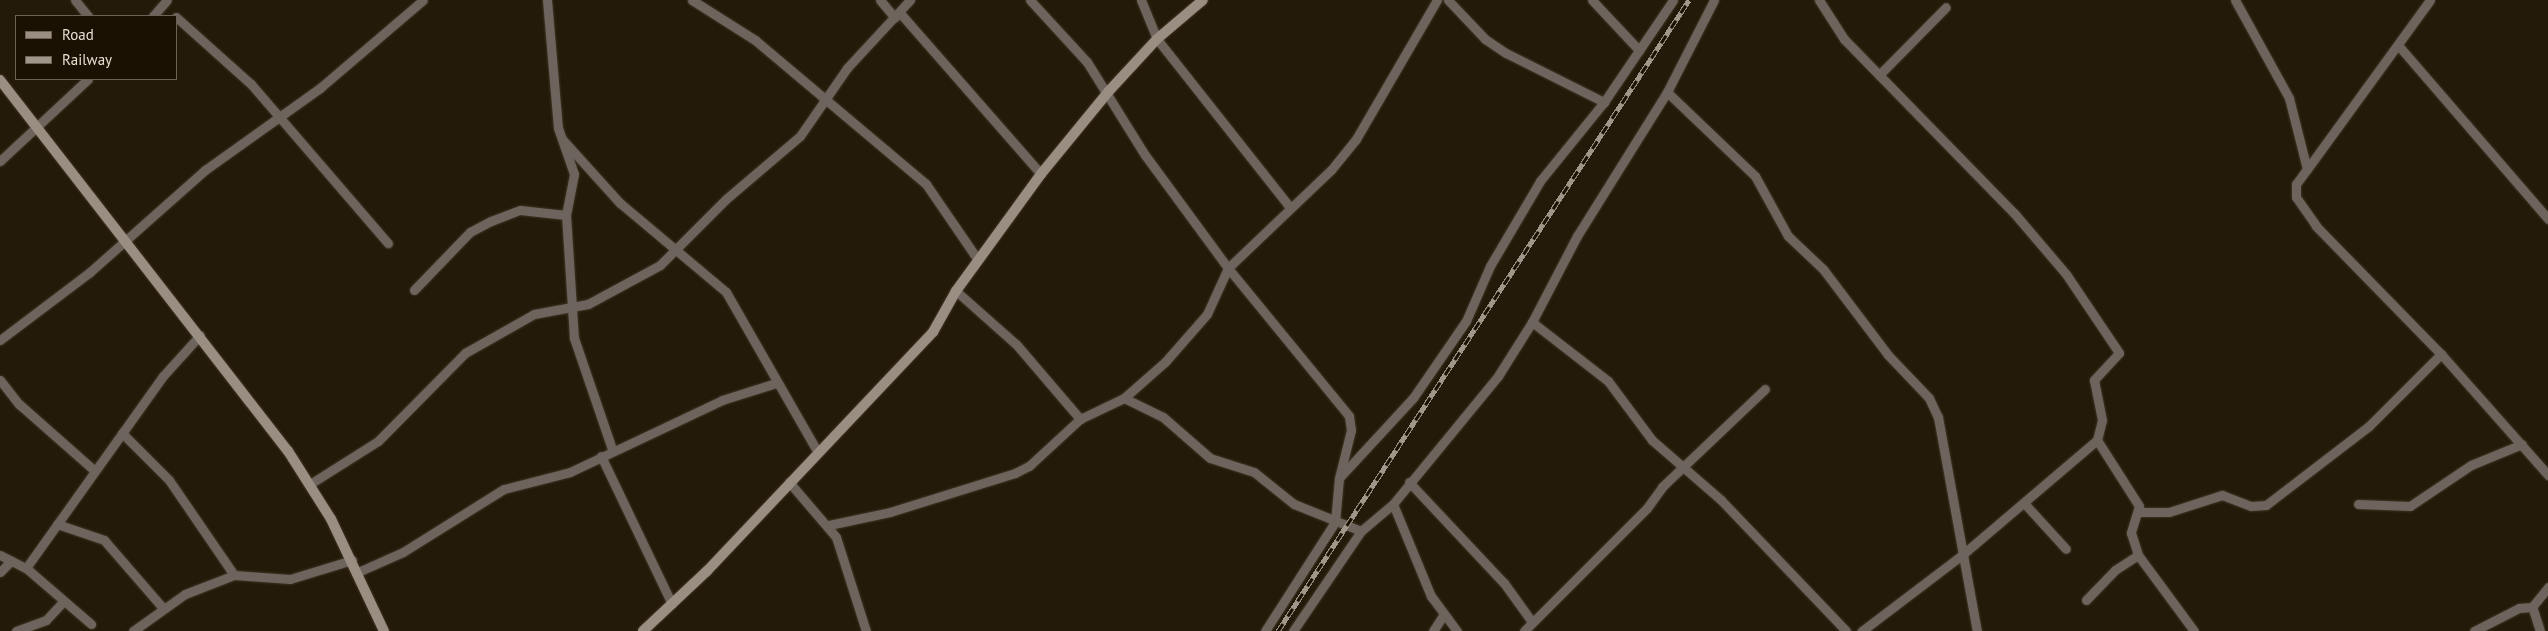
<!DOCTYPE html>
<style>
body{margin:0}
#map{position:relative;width:2548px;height:631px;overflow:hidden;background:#241a09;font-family:"PT Sans",sans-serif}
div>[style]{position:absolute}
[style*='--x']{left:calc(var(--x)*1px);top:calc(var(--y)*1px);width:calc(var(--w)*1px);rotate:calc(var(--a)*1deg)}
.roads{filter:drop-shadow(0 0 1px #3f3625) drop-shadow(0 0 1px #3f3625)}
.street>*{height:9px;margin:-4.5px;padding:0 4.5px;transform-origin:4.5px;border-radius:4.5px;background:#6c645d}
.secondary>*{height:10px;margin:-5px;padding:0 5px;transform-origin:5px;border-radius:5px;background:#9a8e82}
.rail>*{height:5px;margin-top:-2.5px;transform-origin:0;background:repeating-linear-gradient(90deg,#1b1102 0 9px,#9f9789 0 18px);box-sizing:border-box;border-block:1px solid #9f9789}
span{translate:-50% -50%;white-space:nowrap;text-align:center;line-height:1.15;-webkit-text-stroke:5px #1b1102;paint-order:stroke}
.legend{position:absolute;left:15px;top:15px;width:162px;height:65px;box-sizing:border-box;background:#1b1102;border:1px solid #6c6356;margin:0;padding:6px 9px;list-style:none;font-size:15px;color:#e6dfd4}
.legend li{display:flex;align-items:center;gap:10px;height:25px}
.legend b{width:25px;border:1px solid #6c6356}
</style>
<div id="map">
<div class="roads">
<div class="street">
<div style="--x:75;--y:0;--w:21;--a:51"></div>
<div style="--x:547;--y:0;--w:128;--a:85.1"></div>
<div style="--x:558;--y:128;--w:49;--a:70.8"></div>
<div style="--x:574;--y:174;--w:42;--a:101"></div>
<div style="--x:566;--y:215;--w:123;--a:86.3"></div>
<div style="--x:574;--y:338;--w:117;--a:71.1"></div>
<div style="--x:692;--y:0;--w:75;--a:32.4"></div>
<div style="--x:755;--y:40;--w:224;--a:40.1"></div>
<div style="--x:926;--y:184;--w:92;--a:55.6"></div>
<div style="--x:880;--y:0;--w:23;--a:50"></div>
<div style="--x:1030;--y:0;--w:84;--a:47.4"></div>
<div style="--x:1087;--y:62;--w:110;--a:58.1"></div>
<div style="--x:1145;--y:155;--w:140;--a:53.7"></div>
<div style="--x:1228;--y:268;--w:191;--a:50.7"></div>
<div style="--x:1349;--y:416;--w:14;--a:82"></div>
<div style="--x:1351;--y:430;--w:49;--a:104"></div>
<div style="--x:1339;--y:478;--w:44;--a:95.2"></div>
<div style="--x:1335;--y:522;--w:130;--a:122.7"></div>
<div style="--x:1141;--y:0;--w:42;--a:67.7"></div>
<div style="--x:1157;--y:39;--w:213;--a:51.7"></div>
<div style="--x:1448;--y:0;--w:54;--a:46.5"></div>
<div style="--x:1485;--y:39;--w:25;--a:34"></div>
<div style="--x:1506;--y:53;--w:110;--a:26.6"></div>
<div style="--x:1592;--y:0;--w:69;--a:46.8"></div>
<div style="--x:1819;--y:0;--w:46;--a:57.3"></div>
<div style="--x:1844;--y:39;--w:243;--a:45.7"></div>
<div style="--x:2014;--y:213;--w:80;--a:49.6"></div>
<div style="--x:2066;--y:274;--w:95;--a:56.1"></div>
<div style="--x:2119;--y:353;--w:37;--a:133"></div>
<div style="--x:2094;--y:380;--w:41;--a:78.7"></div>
<div style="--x:2102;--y:420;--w:21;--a:104"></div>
<div style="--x:2097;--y:440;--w:177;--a:139.6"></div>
<div style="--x:1962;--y:555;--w:126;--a:142.8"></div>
<div style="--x:2235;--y:0;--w:112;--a:61.1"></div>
<div style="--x:2289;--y:98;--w:73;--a:75.8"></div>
<div style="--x:2430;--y:0;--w:209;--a:126"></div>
<div style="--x:2307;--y:169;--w:19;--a:126"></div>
<div style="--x:2296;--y:184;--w:13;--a:90"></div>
<div style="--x:2296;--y:197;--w:35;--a:55"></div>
<div style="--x:2316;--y:226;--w:179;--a:45.7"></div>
<div style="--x:2441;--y:354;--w:162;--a:48.5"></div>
<div style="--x:900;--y:13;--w:214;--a:48.8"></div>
<div style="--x:153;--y:16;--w:21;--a:-49"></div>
<div style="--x:176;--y:17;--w:101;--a:41.8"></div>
<div style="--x:251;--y:84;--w:210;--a:49.3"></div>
<div style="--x:2398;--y:45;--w:230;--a:49.2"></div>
<div style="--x:1879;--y:75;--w:95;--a:-45.4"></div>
<div style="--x:1667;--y:92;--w:122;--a:43.7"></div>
<div style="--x:1755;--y:176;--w:68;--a:61.2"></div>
<div style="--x:1788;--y:236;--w:48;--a:43.3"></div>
<div style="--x:1823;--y:269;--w:108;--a:52.9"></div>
<div style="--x:1888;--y:355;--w:59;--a:46.4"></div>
<div style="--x:1929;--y:398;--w:21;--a:65"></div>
<div style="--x:1938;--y:417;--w:218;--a:79.7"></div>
<div style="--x:563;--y:140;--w:85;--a:47.9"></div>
<div style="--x:620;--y:203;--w:138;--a:40"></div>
<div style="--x:726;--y:292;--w:183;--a:60.2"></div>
<div style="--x:0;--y:161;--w:120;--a:-43"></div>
<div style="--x:414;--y:290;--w:81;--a:-46"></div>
<div style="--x:470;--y:232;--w:24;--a:-28"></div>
<div style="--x:491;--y:221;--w:31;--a:-21"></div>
<div style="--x:520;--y:210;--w:46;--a:6.2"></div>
<div style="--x:956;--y:291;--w:80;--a:41.5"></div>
<div style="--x:1016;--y:344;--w:99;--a:49.5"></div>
<div style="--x:1532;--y:322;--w:96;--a:37.8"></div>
<div style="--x:1608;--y:381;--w:74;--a:53.3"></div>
<div style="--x:1652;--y:440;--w:91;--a:41"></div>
<div style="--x:1721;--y:500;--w:181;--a:46.3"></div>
<div style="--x:0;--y:340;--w:113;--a:-37.1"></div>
<div style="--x:90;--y:272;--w:154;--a:-41.6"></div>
<div style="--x:205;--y:170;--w:141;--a:-35.5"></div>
<div style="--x:320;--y:88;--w:135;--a:-40.5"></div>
<div style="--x:0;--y:380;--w:31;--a:52"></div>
<div style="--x:19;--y:404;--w:101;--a:41.4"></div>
<div style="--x:1124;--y:398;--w:43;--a:26"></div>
<div style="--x:1163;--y:417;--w:62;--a:41.1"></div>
<div style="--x:1210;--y:458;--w:46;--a:17.7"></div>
<div style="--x:1254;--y:472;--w:51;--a:38.7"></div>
<div style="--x:1294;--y:504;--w:72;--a:21.9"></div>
<div style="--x:122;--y:433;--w:66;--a:45"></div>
<div style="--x:169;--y:480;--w:115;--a:55.6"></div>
<div style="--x:2097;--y:440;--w:78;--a:57.5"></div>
<div style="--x:2139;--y:506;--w:28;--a:107"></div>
<div style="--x:2131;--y:533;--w:23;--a:72"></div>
<div style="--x:2138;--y:555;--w:94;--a:53.6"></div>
<div style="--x:601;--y:456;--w:164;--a:64.4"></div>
<div style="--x:1340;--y:477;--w:108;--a:-47.3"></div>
<div style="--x:1413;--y:398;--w:93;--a:-55.5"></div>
<div style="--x:1466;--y:321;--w:60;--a:-66.4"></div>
<div style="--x:1490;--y:266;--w:99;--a:-59.5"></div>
<div style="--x:1540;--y:181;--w:102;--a:-51"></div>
<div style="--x:1604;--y:102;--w:123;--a:-55.9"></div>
<div style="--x:789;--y:482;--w:72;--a:49.5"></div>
<div style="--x:836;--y:537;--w:99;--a:72.3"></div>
<div style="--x:1409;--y:482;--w:139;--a:46.8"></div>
<div style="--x:1504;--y:583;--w:48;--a:54.3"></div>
<div style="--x:310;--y:484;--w:80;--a:-32.3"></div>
<div style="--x:378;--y:441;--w:124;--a:-45.3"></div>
<div style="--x:465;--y:353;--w:79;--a:-29.5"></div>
<div style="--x:534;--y:314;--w:55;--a:-10.5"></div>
<div style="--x:588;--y:304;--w:82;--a:-28.4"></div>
<div style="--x:660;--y:265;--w:93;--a:-45"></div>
<div style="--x:726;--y:199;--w:97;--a:-40.4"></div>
<div style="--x:800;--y:136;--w:83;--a:-55.3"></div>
<div style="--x:847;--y:68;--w:93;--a:-47.2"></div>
<div style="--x:2024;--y:503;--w:62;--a:47.6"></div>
<div style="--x:1393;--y:504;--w:100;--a:67.6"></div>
<div style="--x:1431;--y:596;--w:44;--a:53.4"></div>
<div style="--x:2358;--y:504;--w:52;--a:2.2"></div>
<div style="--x:2410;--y:506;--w:73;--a:-33.9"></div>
<div style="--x:2471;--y:465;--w:55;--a:-22.4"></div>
<div style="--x:2139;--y:512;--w:30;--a:0"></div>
<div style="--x:2169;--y:512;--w:56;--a:-17.8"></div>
<div style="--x:2222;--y:495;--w:31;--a:21"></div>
<div style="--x:2251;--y:506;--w:15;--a:-4"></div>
<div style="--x:2266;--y:505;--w:130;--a:-37.5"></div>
<div style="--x:2369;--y:426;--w:102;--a:-45"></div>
<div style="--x:57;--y:524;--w:50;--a:18.8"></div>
<div style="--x:104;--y:540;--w:90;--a:49.1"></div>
<div style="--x:829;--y:525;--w:62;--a:-12"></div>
<div style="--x:890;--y:512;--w:131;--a:-17.3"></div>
<div style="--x:1015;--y:473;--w:16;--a:-27"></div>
<div style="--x:1029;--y:466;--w:69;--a:-42.7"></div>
<div style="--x:1080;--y:419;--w:49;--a:-25.5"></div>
<div style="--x:1124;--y:398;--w:55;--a:-41.3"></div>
<div style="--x:1165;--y:362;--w:64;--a:-48.8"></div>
<div style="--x:1207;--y:314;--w:51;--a:-65.5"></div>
<div style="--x:1228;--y:268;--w:142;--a:-43.6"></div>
<div style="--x:1331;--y:170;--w:40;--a:-51"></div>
<div style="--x:1356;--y:139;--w:161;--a:-59.8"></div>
<div style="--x:0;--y:555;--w:29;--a:27"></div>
<div style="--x:26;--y:568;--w:86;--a:40.7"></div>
<div style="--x:26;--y:568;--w:236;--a:-54.5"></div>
<div style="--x:163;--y:376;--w:55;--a:-47.9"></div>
<div style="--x:0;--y:572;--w:16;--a:-45"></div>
<div style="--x:358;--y:572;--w:49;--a:-24"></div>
<div style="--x:403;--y:552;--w:119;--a:-32"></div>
<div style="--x:504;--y:489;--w:68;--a:-14.4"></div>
<div style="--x:570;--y:472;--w:168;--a:-25.3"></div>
<div style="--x:722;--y:400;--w:57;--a:-17.5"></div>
<div style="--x:2086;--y:600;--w:42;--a:-46"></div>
<div style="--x:2115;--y:570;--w:27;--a:-33"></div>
<div style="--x:16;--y:631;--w:32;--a:-20"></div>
<div style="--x:46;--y:620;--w:25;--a:-47"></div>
<div style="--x:133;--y:631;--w:64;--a:-35.4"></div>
<div style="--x:185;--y:594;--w:53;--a:-21.2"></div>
<div style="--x:234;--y:575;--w:56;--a:4.1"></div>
<div style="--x:290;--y:579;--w:65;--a:-17"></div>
<div style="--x:1293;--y:631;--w:121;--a:-55.8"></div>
<div style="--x:1361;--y:531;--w:42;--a:-40.2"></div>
<div style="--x:1393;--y:504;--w:166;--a:-50.6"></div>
<div style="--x:1498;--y:376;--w:64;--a:-57.8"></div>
<div style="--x:1532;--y:322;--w:97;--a:-62.4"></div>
<div style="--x:1577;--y:236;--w:170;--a:-58"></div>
<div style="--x:1667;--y:92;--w:103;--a:-62.9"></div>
<div style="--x:1433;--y:631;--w:20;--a:-57"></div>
<div style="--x:1524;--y:631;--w:174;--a:-45"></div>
<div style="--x:1647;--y:508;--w:26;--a:-54"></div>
<div style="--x:1662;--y:487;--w:142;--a:-43.6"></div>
<div style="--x:2474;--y:631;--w:51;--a:-27.1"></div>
<div style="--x:2519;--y:608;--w:13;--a:-4"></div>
<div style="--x:2540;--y:631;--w:25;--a:-108"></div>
<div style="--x:2532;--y:607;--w:26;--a:-51"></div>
</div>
<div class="secondary">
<div style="--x:0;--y:80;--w:470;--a:52.2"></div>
<div style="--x:288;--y:451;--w:80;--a:57.7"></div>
<div style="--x:331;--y:519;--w:124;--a:64.7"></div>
<div style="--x:643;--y:631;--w:88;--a:-43.2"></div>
<div style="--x:707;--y:571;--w:329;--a:-46.6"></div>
<div style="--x:933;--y:332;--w:47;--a:-60.7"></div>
<div style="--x:956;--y:291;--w:145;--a:-54"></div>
<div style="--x:1041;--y:174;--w:106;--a:-50.7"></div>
<div style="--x:1108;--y:92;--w:72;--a:-47.2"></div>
<div style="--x:1157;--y:39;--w:60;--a:-40.3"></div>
</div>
</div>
<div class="rail">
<div style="--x:1278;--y:631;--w:753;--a:-56.92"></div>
</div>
<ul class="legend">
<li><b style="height:6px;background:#9a8e82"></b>Road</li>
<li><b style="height:6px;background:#9f9789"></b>Railway</li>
</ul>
</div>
